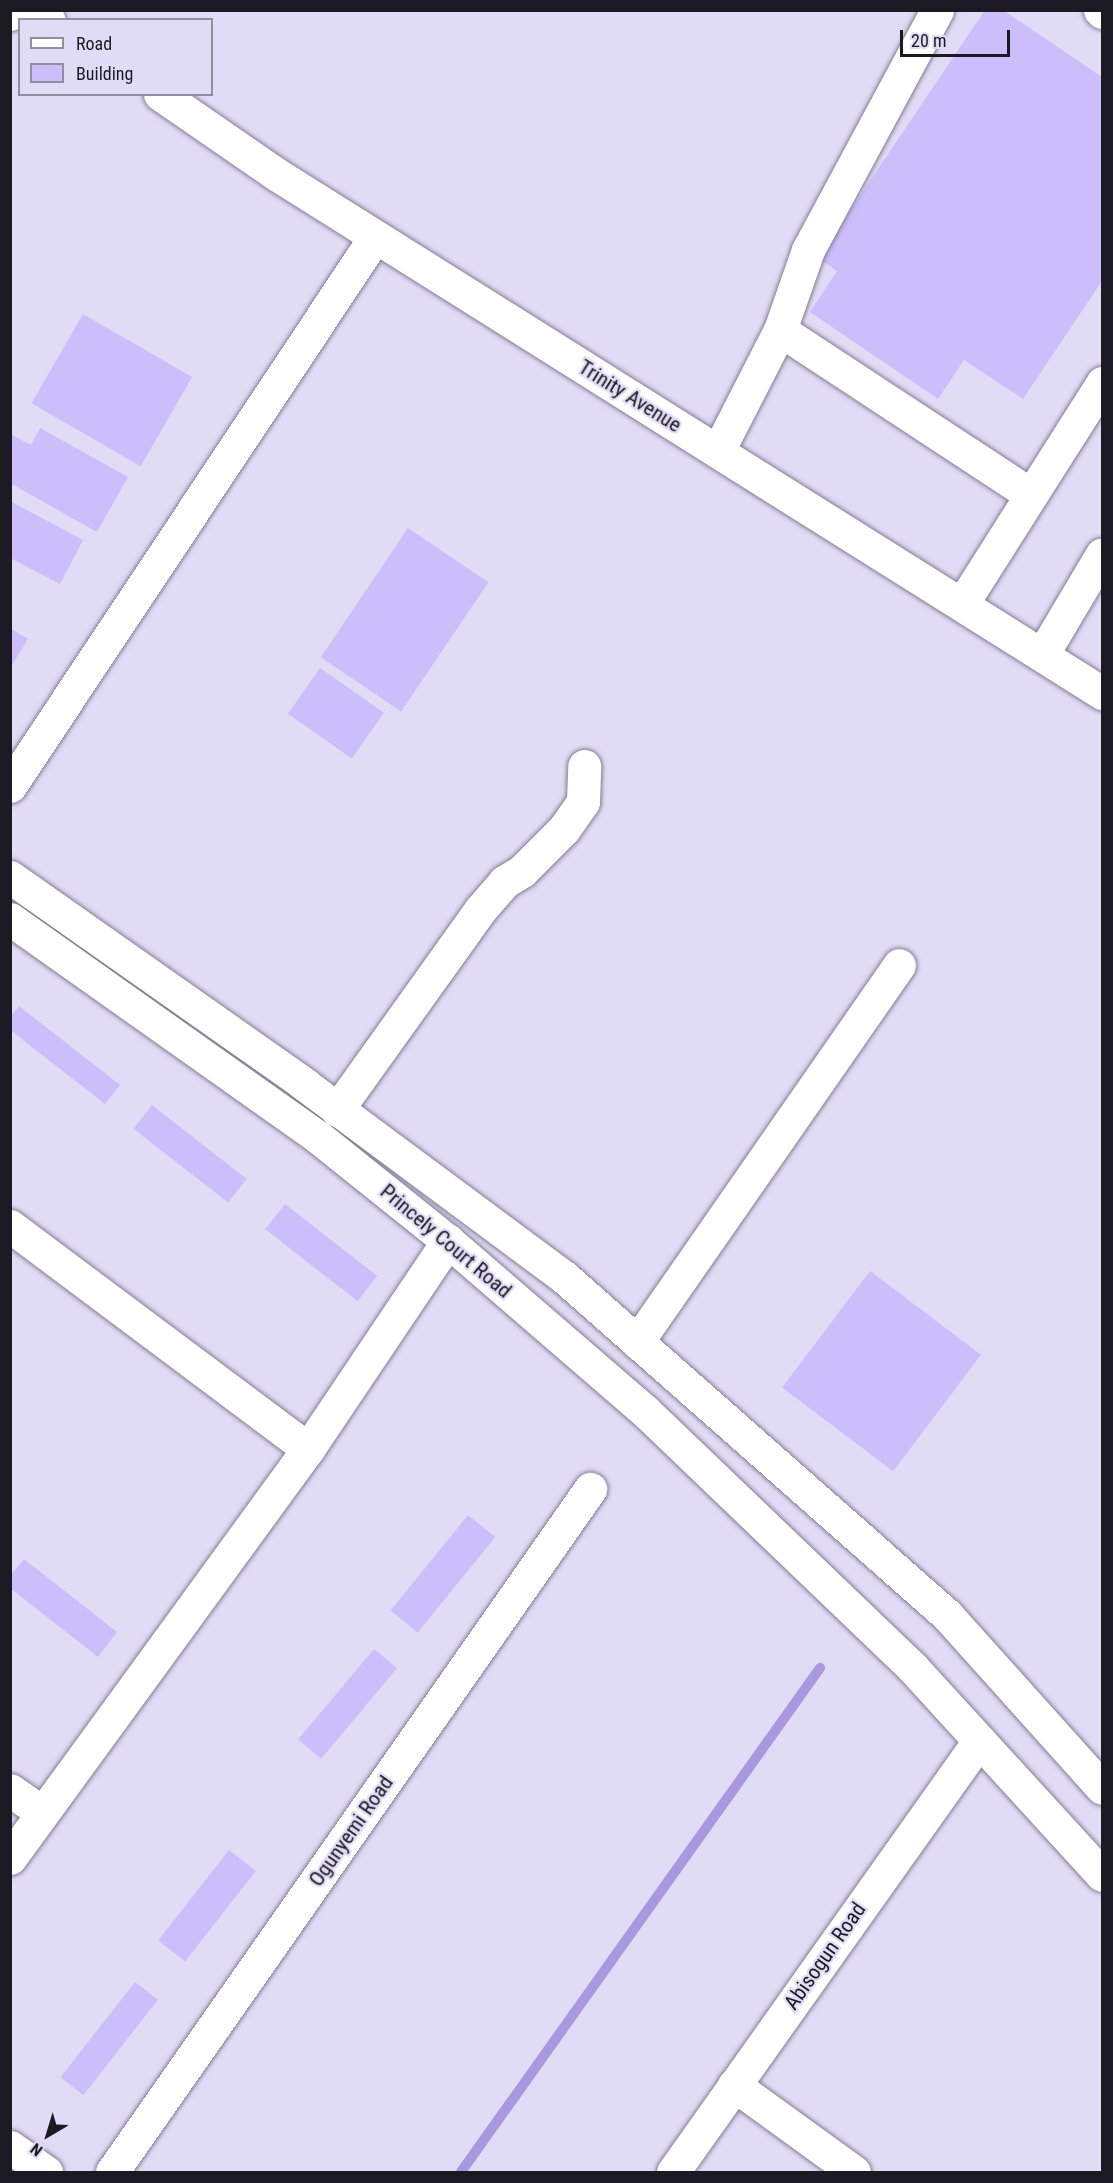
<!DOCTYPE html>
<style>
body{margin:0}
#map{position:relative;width:1113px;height:2183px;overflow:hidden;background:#e1dcf5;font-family:"Roboto Condensed",sans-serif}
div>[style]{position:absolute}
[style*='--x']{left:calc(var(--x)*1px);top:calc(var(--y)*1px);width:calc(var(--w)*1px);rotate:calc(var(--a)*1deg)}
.stream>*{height:10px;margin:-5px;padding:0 5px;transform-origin:5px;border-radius:5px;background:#a997e0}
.building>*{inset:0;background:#ccbefa;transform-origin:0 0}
.roads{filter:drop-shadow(0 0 2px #827e94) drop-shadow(0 0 2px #827e94)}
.minor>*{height:33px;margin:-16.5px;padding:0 16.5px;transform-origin:16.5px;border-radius:16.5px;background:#fff}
span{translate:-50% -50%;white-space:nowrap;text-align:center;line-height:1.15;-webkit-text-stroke:4.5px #e1dcf5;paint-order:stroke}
.street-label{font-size:21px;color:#1b1922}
.frame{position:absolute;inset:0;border:12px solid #1b1922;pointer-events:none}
.legend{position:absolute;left:18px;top:18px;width:195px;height:78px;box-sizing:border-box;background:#e1dcf5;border:2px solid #928ea1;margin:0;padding:8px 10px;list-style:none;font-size:18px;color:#1b1922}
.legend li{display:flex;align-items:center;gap:12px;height:30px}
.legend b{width:30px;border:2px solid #928ea1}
.north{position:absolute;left:18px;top:2105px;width:60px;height:60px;-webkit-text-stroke:4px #e1dcf5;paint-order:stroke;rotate:218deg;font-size:16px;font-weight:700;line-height:24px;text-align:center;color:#1b1922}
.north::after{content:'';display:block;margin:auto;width:21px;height:27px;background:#1b1922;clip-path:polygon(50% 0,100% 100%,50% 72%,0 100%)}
.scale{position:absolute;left:900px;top:30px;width:110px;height:27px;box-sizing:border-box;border:3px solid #1b1922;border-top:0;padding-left:8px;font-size:18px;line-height:21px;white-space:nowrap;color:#1b1922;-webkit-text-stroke:4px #e1dcf5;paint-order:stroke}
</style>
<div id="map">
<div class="stream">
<div style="--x:461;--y:2172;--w:619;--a:-54.54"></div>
</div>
<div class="building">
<div style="clip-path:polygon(985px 10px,1003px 10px,1102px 77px,1102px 281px,1023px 399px,964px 360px,938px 399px,810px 312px,837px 271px,818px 258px)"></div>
<div style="left:83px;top:314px;width:126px;height:103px;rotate:30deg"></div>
<div style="clip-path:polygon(40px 428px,128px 477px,97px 532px,10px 483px,10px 434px,31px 445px)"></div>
<div style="clip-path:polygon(10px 501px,83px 540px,60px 584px,10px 558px)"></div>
<div style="left:408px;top:528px;width:97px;height:156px;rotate:34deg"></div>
<div style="clip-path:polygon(10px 628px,28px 639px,10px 668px)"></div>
<div style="left:320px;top:668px;width:78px;height:56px;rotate:35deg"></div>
<div style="clip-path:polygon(19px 1006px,120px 1085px,105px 1104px,10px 1030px,10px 1017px)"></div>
<div style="left:152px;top:1105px;width:120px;height:30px;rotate:38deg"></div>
<div style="left:285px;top:1204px;width:117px;height:32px;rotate:38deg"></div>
<div style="left:870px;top:1271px;width:139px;height:146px;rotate:37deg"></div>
<div style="left:468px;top:1515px;width:35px;height:123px;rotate:39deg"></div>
<div style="clip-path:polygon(24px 1559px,117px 1632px,98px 1657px,10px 1588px,10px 1576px)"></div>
<div style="left:374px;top:1649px;width:30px;height:118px;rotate:40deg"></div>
<div style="left:229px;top:1850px;width:34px;height:115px;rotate:38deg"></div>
<div style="left:135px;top:1982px;width:29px;height:121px;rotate:38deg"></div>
</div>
<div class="roads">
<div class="minor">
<div style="--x:36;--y:10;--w:16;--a:38"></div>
<div style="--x:1100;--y:10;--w:3;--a:45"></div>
<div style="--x:10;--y:14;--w:4;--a:-63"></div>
<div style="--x:160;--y:94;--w:141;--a:34.6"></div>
<div style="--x:276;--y:174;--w:976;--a:32.14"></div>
<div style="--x:780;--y:330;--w:300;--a:33.3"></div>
<div style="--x:718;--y:451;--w:136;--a:-62.9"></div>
<div style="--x:780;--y:330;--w:85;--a:-70.7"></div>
<div style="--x:808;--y:250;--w:272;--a:-61.7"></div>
<div style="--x:962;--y:604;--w:262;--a:-57.6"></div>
<div style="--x:1042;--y:655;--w:117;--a:-59.3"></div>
<div style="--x:10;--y:786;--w:659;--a:-56.38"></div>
<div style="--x:10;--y:877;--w:360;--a:35.1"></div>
<div style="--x:304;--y:1084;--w:324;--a:36.6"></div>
<div style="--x:564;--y:1277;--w:511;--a:41.43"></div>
<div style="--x:947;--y:1615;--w:232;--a:48.1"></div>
<div style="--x:10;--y:919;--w:377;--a:35.3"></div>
<div style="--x:318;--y:1137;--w:166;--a:38.7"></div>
<div style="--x:448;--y:1241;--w:260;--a:40.8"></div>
<div style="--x:645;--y:1411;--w:371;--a:43.8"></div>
<div style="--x:913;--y:1668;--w:280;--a:47.6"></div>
<div style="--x:337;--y:1110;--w:246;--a:-54.4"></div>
<div style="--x:480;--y:910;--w:37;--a:-49"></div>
<div style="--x:504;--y:882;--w:21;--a:-31"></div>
<div style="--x:522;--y:871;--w:59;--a:-45"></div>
<div style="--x:564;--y:829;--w:33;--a:-55"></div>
<div style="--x:583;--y:802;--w:36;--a:-88"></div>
<div style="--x:10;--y:1226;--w:372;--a:36.8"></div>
<div style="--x:637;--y:1342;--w:459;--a:-55.2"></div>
<div style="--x:10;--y:1790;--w:39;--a:35"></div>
<div style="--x:10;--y:1858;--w:506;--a:-53.92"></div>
<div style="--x:308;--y:1449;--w:251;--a:-56.1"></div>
<div style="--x:734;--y:2085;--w:148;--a:35.9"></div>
<div style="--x:10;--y:2147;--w:44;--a:34.8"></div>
<div style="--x:112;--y:2172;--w:834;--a:-55.01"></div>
<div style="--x:673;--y:2172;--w:529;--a:-54.63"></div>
</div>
</div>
<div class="street-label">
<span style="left:630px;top:396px;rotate:32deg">Trinity Avenue</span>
<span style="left:446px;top:1241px;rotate:40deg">Princely Court Road</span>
<span style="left:351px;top:1831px;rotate:-55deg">Ogunyemi Road</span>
<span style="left:825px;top:1956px;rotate:-55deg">Abisogun Road</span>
</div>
<div class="frame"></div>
<ul class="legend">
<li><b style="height:8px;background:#fff"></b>Road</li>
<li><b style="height:16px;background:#ccbefa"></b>Building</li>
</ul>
<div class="north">N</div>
<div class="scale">20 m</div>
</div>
